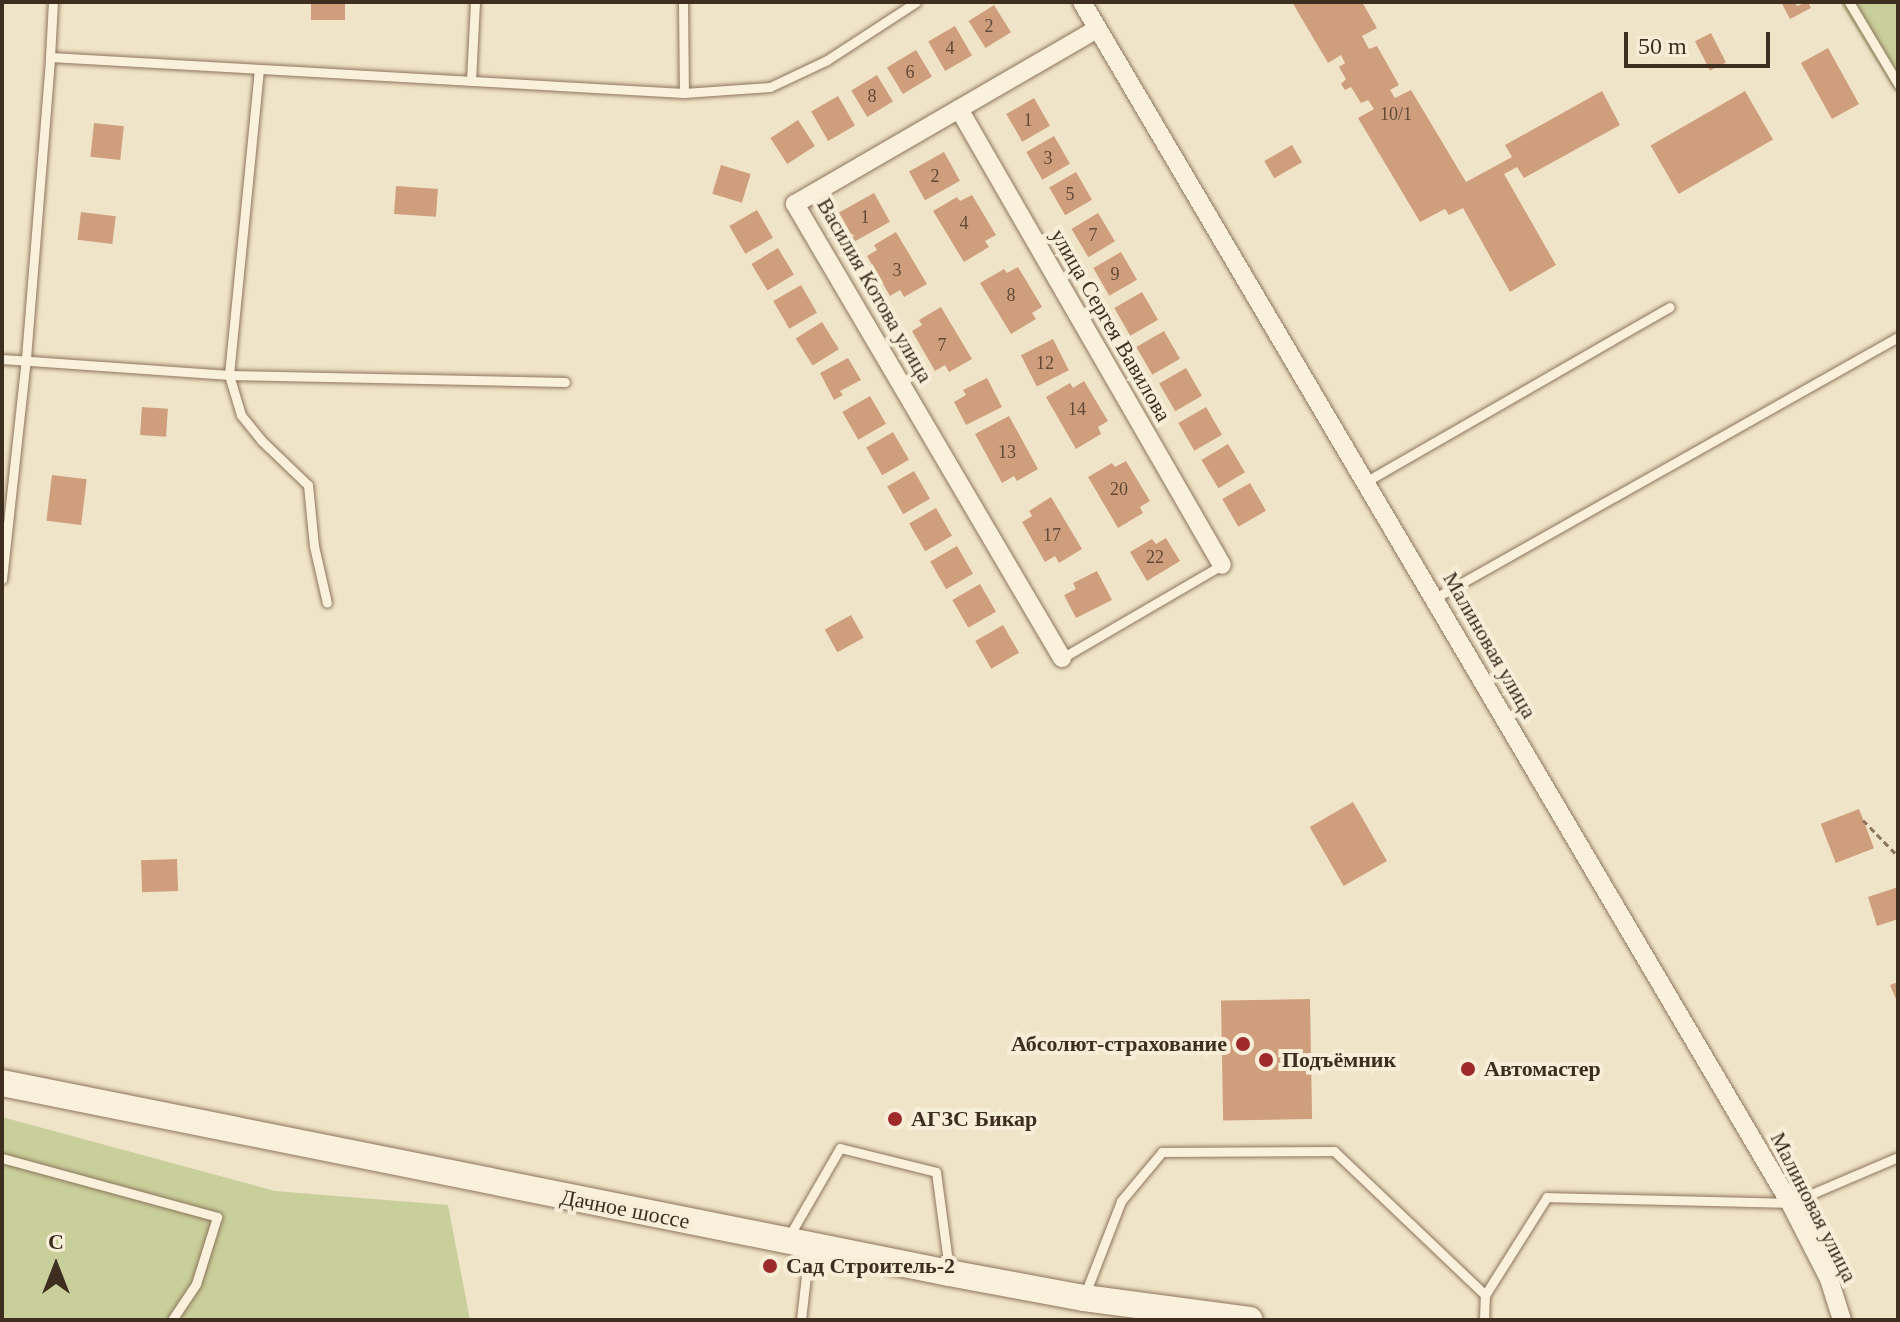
<!DOCTYPE html>
<meta charset="utf-8">
<style>
body{margin:0}
#map{position:relative;width:1900px;height:1322px;overflow:hidden;background:#f0e4c8;font-family:"Times New Roman",serif}
div>[style]{position:absolute}
[style*='--x']{left:calc(var(--x)*1px);top:calc(var(--y)*1px);width:calc(var(--w)*1px);rotate:calc(var(--a)*1deg)}
.green>*{inset:0;background:#c9cf9b}
.building>*{inset:0;background:#cf9f7d;transform-origin:0 0}
.path>*{height:3px;margin-top:-1.5px;transform-origin:0;background:repeating-linear-gradient(90deg,#8d765c 0 6px,transparent 0 10px)}
.roads{filter:drop-shadow(0 0 2px #8d765c) drop-shadow(0 0 2px #8d765c)}
.service>*{height:9px;margin:-4.5px;padding:0 4.5px;transform-origin:4.5px;border-radius:4.5px;background:#faf1dc}
.minor>*{height:18px;margin:-9px;padding:0 9px;transform-origin:9px;border-radius:9px;background:#faf1dc}
.secondary>*{height:26px;margin:-13px;padding:0 13px;transform-origin:13px;border-radius:13px;background:#faf1dc}
.dots>*{width:22px;height:22px;translate:-50% -50%;box-sizing:border-box;border:4px solid #f7eed8;border-radius:50%}
span{translate:-50% -50%;white-space:nowrap;text-align:center;line-height:1.15;-webkit-text-stroke:8px #f7eed8;paint-order:stroke}
.number-label{font-size:18px;color:#624a37}
.number-label span{-webkit-text-stroke-width:0}
.street-label{font-size:22px;color:#3d2e20}
.poi-label{font-size:22px;color:#3d2e20;font-weight:700}
.right{translate:-100% -50%;text-align:right}
.left{translate:0 -50%;text-align:left}
.frame{position:absolute;inset:0;border:4px solid #3d2e20;pointer-events:none}
.north{position:absolute;left:16px;top:1226px;width:80px;height:80px;-webkit-text-stroke:6px #f7eed8;paint-order:stroke;rotate:0deg;font-size:22px;font-weight:700;line-height:32px;text-align:center;color:#3d2e20}
.north::after{content:'';display:block;margin:auto;width:28px;height:36px;background:#3d2e20;clip-path:polygon(50% 0,100% 100%,50% 72%,0 100%)}
.scale{position:absolute;left:1624px;top:32px;width:146px;height:36px;box-sizing:border-box;border:4px solid #3d2e20;border-top:0;padding-left:10px;font-size:24px;line-height:28px;white-space:nowrap;color:#3d2e20;-webkit-text-stroke:6px #f7eed8;paint-order:stroke}
</style>
<div id="map">
<div class="green">
<div style="clip-path:polygon(1840px 2px,1898px 2px,1898px 96px)"></div>
<div style="clip-path:polygon(2px 1117px,275px 1191px,448px 1205px,470px 1320px,2px 1320px)"></div>
</div>
<div class="building">
<div style="left:311px;top:2px;width:34px;height:18px"></div>
<div style="clip-path:polygon(1292px 2px,1362px 2px,1377px 28px,1362px 36px,1369px 49px,1377px 46px,1399px 85px,1390px 90px,1395px 98px,1411px 90px,1466px 182px,1512px 157px,1505px 145px,1602px 91px,1620px 125px,1524px 178px,1517px 167px,1504px 174px,1556px 265px,1510px 292px,1463px 208px,1449px 215px,1445px 209px,1420px 222px,1358px 118px,1374px 109px,1368px 100px,1361px 103px,1351px 87px,1345px 90px,1341px 84px,1346px 79px,1339px 67px,1345px 63px,1341px 55px,1328px 63px)"></div>
<div style="clip-path:polygon(1781px 2px,1795px 2px,1797px 6px,1808px 2px,1811px 8px,1790px 19px)"></div>
<div style="left:994px;top:5px;width:32px;height:30px;rotate:58deg"></div>
<div style="left:955px;top:26px;width:34px;height:31px;rotate:60deg"></div>
<div style="left:1711px;top:33px;width:33px;height:18px;rotate:63deg"></div>
<div style="left:1828px;top:48px;width:64px;height:31px;rotate:61deg"></div>
<div style="left:916px;top:50px;width:31px;height:34px;rotate:59deg"></div>
<div style="left:877px;top:75px;width:31px;height:30px;rotate:59deg"></div>
<div style="left:1745px;top:91px;width:56px;height:109px;rotate:60deg"></div>
<div style="left:838px;top:96px;width:34px;height:31px;rotate:60deg"></div>
<div style="left:1034px;top:98px;width:32px;height:32px;rotate:60deg"></div>
<div style="left:798px;top:120px;width:31px;height:33px;rotate:57deg"></div>
<div style="left:94px;top:123px;width:30px;height:34px;rotate:6deg"></div>
<div style="left:1054px;top:136px;width:32px;height:32px;rotate:60deg"></div>
<div style="left:1292px;top:145px;width:20px;height:32px;rotate:60deg"></div>
<div style="left:944px;top:152px;width:33px;height:40px;rotate:61deg"></div>
<div style="left:721px;top:165px;width:31px;height:30px;rotate:17deg"></div>
<div style="left:1076px;top:172px;width:32px;height:31px;rotate:60deg"></div>
<div style="left:396px;top:186px;width:42px;height:28px;rotate:4deg"></div>
<div style="left:874px;top:193px;width:33px;height:40px;rotate:61deg"></div>
<div style="clip-path:polygon(972px 195px,996px 235px,985px 241px,989px 247px,964px 262px,933px 211px,957px 197px,960px 201px)"></div>
<div style="left:757px;top:210px;width:32px;height:32px;rotate:60deg"></div>
<div style="left:81px;top:212px;width:35px;height:28px;rotate:7deg"></div>
<div style="left:1098px;top:213px;width:33px;height:31px;rotate:59deg"></div>
<div style="clip-path:polygon(896px 232px,927px 284px,904px 297px,900px 290px,890px 296px,867px 256px,877px 250px,874px 245px)"></div>
<div style="left:778px;top:248px;width:31px;height:31px;rotate:59deg"></div>
<div style="left:1121px;top:252px;width:32px;height:32px;rotate:60deg"></div>
<div style="clip-path:polygon(1018px 267px,1042px 307px,1032px 313px,1036px 319px,1011px 334px,980px 283px,1004px 269px,1007px 273px)"></div>
<div style="left:801px;top:285px;width:32px;height:32px;rotate:60deg"></div>
<div style="left:1142px;top:292px;width:32px;height:32px;rotate:60deg"></div>
<div style="clip-path:polygon(941px 307px,972px 359px,949px 372px,945px 365px,935px 371px,912px 331px,922px 325px,919px 320px)"></div>
<div style="left:822px;top:322px;width:32px;height:31px;rotate:58deg"></div>
<div style="left:1164px;top:331px;width:32px;height:32px;rotate:60deg"></div>
<div style="left:1053px;top:339px;width:35px;height:36px;rotate:63deg"></div>
<div style="clip-path:polygon(848px 358px,861px 380px,840px 391px,843px 395px,834px 400px,820px 373px)"></div>
<div style="left:1186px;top:368px;width:32px;height:31px;rotate:60deg"></div>
<div style="clip-path:polygon(987px 378px,1002px 407px,966px 425px,954px 402px,966px 395px,963px 390px)"></div>
<div style="clip-path:polygon(1084px 381px,1108px 421px,1098px 427px,1101px 434px,1076px 449px,1046px 397px,1070px 383px,1073px 388px)"></div>
<div style="left:870px;top:396px;width:32px;height:32px;rotate:60deg"></div>
<div style="left:142px;top:407px;width:26px;height:28px;rotate:4deg"></div>
<div style="left:1206px;top:407px;width:32px;height:32px;rotate:60deg"></div>
<div style="clip-path:polygon(1009px 416px,1038px 469px,1017px 481px,1014px 476px,1002px 483px,975px 434px)"></div>
<div style="left:893px;top:432px;width:32px;height:31px;rotate:60deg"></div>
<div style="left:1228px;top:444px;width:33px;height:31px;rotate:59deg"></div>
<div style="clip-path:polygon(1126px 461px,1150px 501px,1140px 507px,1143px 513px,1118px 528px,1088px 477px,1112px 463px,1115px 467px)"></div>
<div style="left:914px;top:471px;width:32px;height:31px;rotate:60deg"></div>
<div style="left:52px;top:475px;width:35px;height:46px;rotate:7deg"></div>
<div style="left:1250px;top:483px;width:32px;height:32px;rotate:60deg"></div>
<div style="clip-path:polygon(1051px 497px,1082px 549px,1059px 563px,1055px 556px,1045px 562px,1022px 522px,1032px 516px,1029px 511px)"></div>
<div style="left:936px;top:508px;width:32px;height:31px;rotate:60deg"></div>
<div style="clip-path:polygon(1166px 538px,1180px 561px,1147px 581px,1130px 552px,1152px 539px,1156px 544px)"></div>
<div style="left:957px;top:546px;width:32px;height:31px;rotate:60deg"></div>
<div style="clip-path:polygon(1097px 571px,1112px 600px,1076px 618px,1064px 595px,1076px 589px,1073px 583px)"></div>
<div style="left:980px;top:584px;width:32px;height:32px;rotate:60deg"></div>
<div style="left:851px;top:615px;width:26px;height:30px;rotate:61deg"></div>
<div style="left:1003px;top:625px;width:32px;height:32px;rotate:60deg"></div>
<div style="left:1353px;top:802px;width:68px;height:50px;rotate:60deg"></div>
<div style="left:1859px;top:809px;width:42px;height:41px;rotate:69deg"></div>
<div style="left:177px;top:859px;width:32px;height:36px;rotate:88deg"></div>
<div style="clip-path:polygon(1898px 887px,1898px 919px,1877px 926px,1868px 897px)"></div>
<div style="clip-path:polygon(1898px 982px,1898px 1004px,1890px 985px)"></div>
<div style="left:1310px;top:999px;width:120px;height:89px;rotate:89deg"></div>
</div>
<div class="path">
<div style="--x:1863;--y:820;--w:50;--a:45.8"></div>
</div>
<div class="roads">
<div class="service">
<div style="--x:683;--y:2;--w:91;--a:89.4"></div>
<div style="--x:1849;--y:2;--w:96;--a:59.1"></div>
<div style="--x:50;--y:57;--w:55;--a:-86.9"></div>
<div style="--x:259;--y:69;--w:307;--a:95.6"></div>
<div style="--x:229;--y:375;--w:42;--a:73.3"></div>
<div style="--x:241;--y:415;--w:32;--a:51"></div>
<div style="--x:261;--y:440;--w:65;--a:43.8"></div>
<div style="--x:308;--y:485;--w:61;--a:84.4"></div>
<div style="--x:314;--y:546;--w:58;--a:77.2"></div>
<div style="--x:471;--y:81;--w:79;--a:-87.1"></div>
<div style="--x:2;--y:359;--w:228;--a:4"></div>
<div style="--x:229;--y:375;--w:336;--a:1.2"></div>
<div style="--x:1367;--y:481;--w:349;--a:-29.9"></div>
<div style="--x:2;--y:579;--w:222;--a:-83.8"></div>
<div style="--x:26;--y:358;--w:302;--a:-85.4"></div>
<div style="--x:50;--y:57;--w:635;--a:3.25"></div>
<div style="--x:684;--y:93;--w:86;--a:-4"></div>
<div style="--x:770;--y:87;--w:63;--a:-25.3"></div>
<div style="--x:827;--y:60;--w:106;--a:-33.1"></div>
<div style="--x:1435;--y:598;--w:531;--a:-29.41"></div>
<div style="--x:1062;--y:658;--w:185;--a:-30.2"></div>
<div style="--x:2;--y:1158;--w:223;--a:15.3"></div>
<div style="--x:217;--y:1217;--w:70;--a:107.4"></div>
<div style="--x:196;--y:1284;--w:43;--a:123.7"></div>
<div style="--x:788;--y:1238;--w:104;--a:-60"></div>
<div style="--x:840;--y:1148;--w:99;--a:14"></div>
<div style="--x:936;--y:1172;--w:99;--a:82.4"></div>
<div style="--x:1085;--y:1294;--w:100;--a:-68.8"></div>
<div style="--x:1121;--y:1201;--w:64;--a:-50.1"></div>
<div style="--x:1162;--y:1152;--w:172;--a:-0.3"></div>
<div style="--x:1334;--y:1151;--w:209;--a:43.6"></div>
<div style="--x:801;--y:1320;--w:71;--a:-83.6"></div>
<div style="--x:1484;--y:1320;--w:25;--a:-88"></div>
<div style="--x:1485;--y:1295;--w:116;--a:-57.7"></div>
<div style="--x:1547;--y:1197;--w:243;--a:1.4"></div>
<div style="--x:1790;--y:1203;--w:117;--a:-23.1"></div>
</div>
<div class="minor">
<div style="--x:1082;--y:2;--w:1394;--a:59.48"></div>
<div style="--x:1790;--y:1203;--w:85;--a:62.8"></div>
<div style="--x:1829;--y:1279;--w:43;--a:72.4"></div>
<div style="--x:959;--y:109;--w:526;--a:60.03"></div>
<div style="--x:1062;--y:658;--w:527;--a:-120.46"></div>
<div style="--x:795;--y:204;--w:349;--a:-30.1"></div>
</div>
<div class="secondary">
<div style="--x:2;--y:1083;--w:966;--a:11.34"></div>
<div style="--x:949;--y:1273;--w:137;--a:10.5"></div>
<div style="--x:1084;--y:1298;--w:167;--a:7.5"></div>
</div>
</div>
<div class="dots">
<div style="left:1243px;top:1044px;background:#9e2a2b"></div>
<div style="left:1266px;top:1060px;background:#9e2a2b"></div>
<div style="left:1468px;top:1069px;background:#9e2a2b"></div>
<div style="left:895px;top:1119px;background:#9e2a2b"></div>
<div style="left:770px;top:1266px;background:#9e2a2b"></div>
</div>
<div class="number-label">
<span style="left:989px;top:26px">2</span>
<span style="left:950px;top:48px">4</span>
<span style="left:910px;top:72px">6</span>
<span style="left:872px;top:96px">8</span>
<span style="left:1396px;top:114px">10/1</span>
<span style="left:1028px;top:120px">1</span>
<span style="left:1048px;top:158px">3</span>
<span style="left:935px;top:176px">2</span>
<span style="left:1070px;top:194px">5</span>
<span style="left:865px;top:217px">1</span>
<span style="left:964px;top:223px">4</span>
<span style="left:1093px;top:235px">7</span>
<span style="left:897px;top:270px">3</span>
<span style="left:1115px;top:274px">9</span>
<span style="left:1011px;top:295px">8</span>
<span style="left:942px;top:345px">7</span>
<span style="left:1045px;top:363px">12</span>
<span style="left:1077px;top:409px">14</span>
<span style="left:1007px;top:452px">13</span>
<span style="left:1119px;top:489px">20</span>
<span style="left:1052px;top:535px">17</span>
<span style="left:1155px;top:557px">22</span>
</div>
<div class="street-label">
<span style="left:875px;top:290px;rotate:60deg">Василия Котова улица</span>
<span style="left:1111px;top:325px;rotate:60deg">улица Сергея Вавилова</span>
<span style="left:1490px;top:645px;rotate:60deg">Малиновая улица</span>
<span style="left:1814px;top:1207px;rotate:63deg">Малиновая улица</span>
<span style="left:625px;top:1209px;rotate:11deg">Дачное шоссе</span>
</div>
<div class="poi-label">
<span class="right" style="left:1227px;top:1044px">Абсолют-страхование</span>
<span class="left" style="left:1282px;top:1060px">Подъёмник</span>
<span class="left" style="left:1484px;top:1069px">Автомастер</span>
<span class="left" style="left:911px;top:1119px">АГЗС Бикар</span>
<span class="left" style="left:786px;top:1266px">Сад Строитель-2</span>
</div>
<div class="frame"></div>
<div class="north">С</div>
<div class="scale">50 m</div>
</div>
